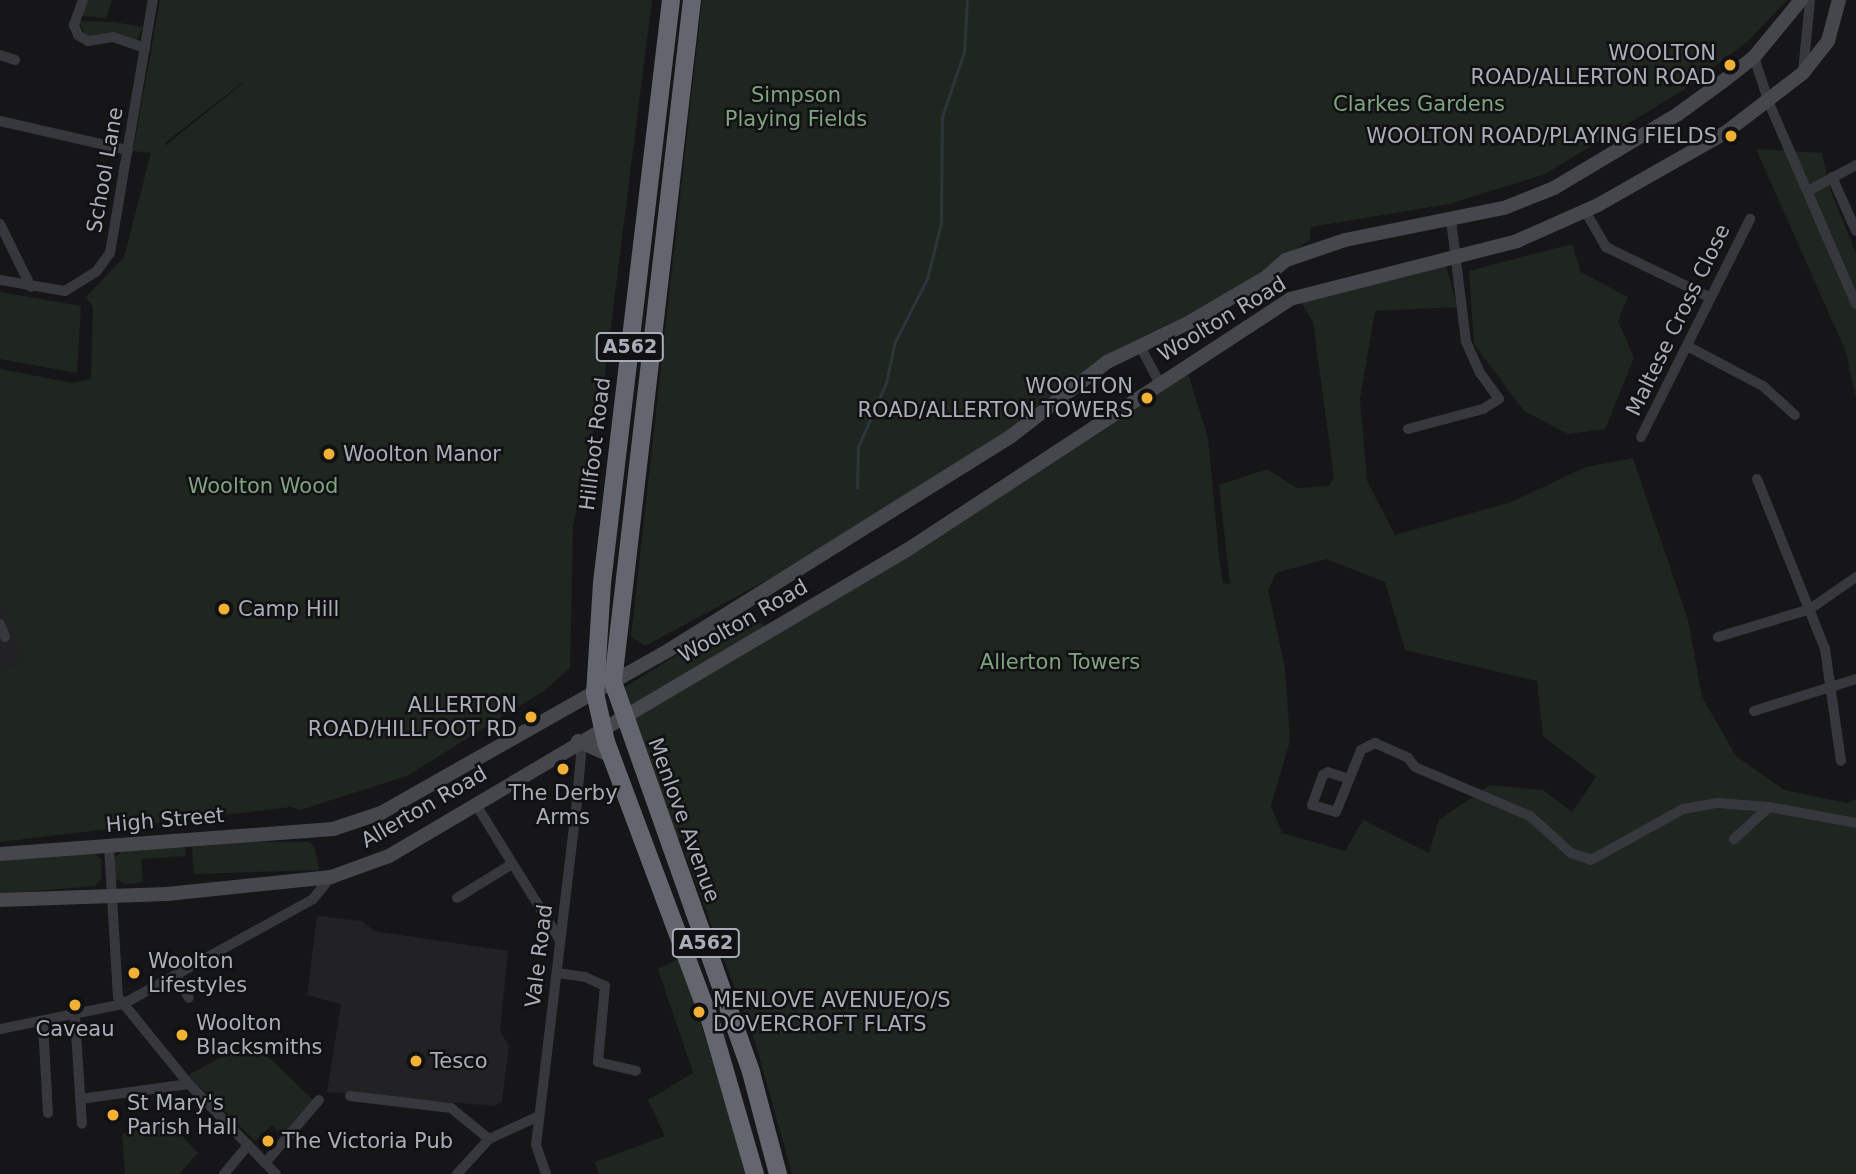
<!DOCTYPE html>
<style>
body{margin:0}
#map{position:relative;width:1856px;height:1174px;overflow:hidden;background:#161618;font-family:"DejaVu Sans",sans-serif}
div>[style]{position:absolute}
[style*='--x']{left:calc(var(--x)*1px);top:calc(var(--y)*1px);width:calc(var(--w)*1px);rotate:calc(var(--a)*1deg)}
.built>*{inset:0;background:#222225}
.green>*{inset:0;background:#1e261f}
.stream>*{height:2.5px;margin:-1.25px;padding:0 1.25px;transform-origin:1.25px;border-radius:1.25px;background:#2c353c}
.street>*{height:10px;margin:-5px;padding:0 5px;transform-origin:5px;border-radius:5px;background:#37383d}
.secondary>*{height:14px;margin:-7px;padding:0 7px;transform-origin:7px;border-radius:7px;background:#45474d}
.highway>*{height:18px;margin:-9px;padding:0 9px;transform-origin:9px;border-radius:9px;background:#63666e}
.dots>*{width:19px;height:19px;translate:-50% -50%;box-sizing:border-box;border:4px solid #111113;border-radius:50%}
span{translate:-50% -50%;white-space:nowrap;text-align:center;line-height:1.15;-webkit-text-stroke:5px #111113;paint-order:stroke}
.shield-label span{padding:2px 5px;background:#111113;border:2px solid;border-radius:5px;-webkit-text-stroke-width:0}
.shield-label{font-size:19px;color:#a8adb8;font-weight:700}
.poi-label{font-size:21px;color:#a8adb8}
.right{translate:-100% -50%;text-align:right}
.left{translate:0 -50%;text-align:left}
.park-label{font-size:21px;color:#7fa381}
.street-label{font-size:21px;color:#a8adb8}
</style>
<div id="map">
<div class="built">
<div style="clip-path:polygon(0 570px,25px 659px,0 671px)"></div>
<div style="clip-path:polygon(317px 916px,362px 921px,374px 931px,508px 951px,500px 1031px,509px 1046px,502px 1102px,495px 1106px,327px 1092px,341px 1004px,307px 995px)"></div>
</div>
<div class="green">
<div style="clip-path:polygon(88px 0,112px 0,106px 18px,80px 16px)"></div>
<div style="clip-path:polygon(evenodd,160px 0,652px 0,604px 382px,573px 526px,570px 668px,545px 690px,407px 776px,300px 810px,291px 807px,0 842px,0 671px,25px 659px,0 598px,0 369px,73px 383px,91px 379px,93px 307px,86px 297px,124px 257px,151px 153px,133px 151px,160px 0,243px 82px,243px 83px,165px 146px,166px 142px,243px 82px)"></div>
<div style="clip-path:polygon(702px 0,1787px 0,1749px 40px,1685px 89px,1545px 174px,1449px 204px,1311px 227px,1310px 240px,1188px 320px,1107px 359px,1011px 433px,817px 553px,645px 646px,631px 637px)"></div>
<div style="clip-path:polygon(79px 21px,114px 22px,143px 27px,137px 40px,110px 33px,86px 36px)"></div>
<div style="clip-path:polygon(1756px 149px,1822px 153px,1831px 192px,1856px 253px,1856px 399px,1846px 352px)"></div>
<div style="clip-path:polygon(1572px 244px,1581px 272px,1628px 297px,1618px 321px,1634px 358px,1605px 429px,1568px 434px,1524px 411px,1474px 344px,1469px 271px)"></div>
<div style="clip-path:polygon(evenodd,1446px 265px,1457px 307px,1375px 311px,1360px 399px,1367px 481px,1395px 535px,1511px 502px,1586px 467px,1633px 458px,1688px 620px,1702px 697px,1736px 756px,1784px 790px,1847px 803px,1856px 799px,1856px 1174px,792px 1174px,756px 1045px,682px 846px,683px 837px,675px 838px,620px 690px,747px 612px,773px 633px,1186px 367px,1208px 438px,1219px 556px,1223px 583px,1230px 584px,1219px 485px,1267px 469px,1297px 488px,1329px 486px,1334px 477px,1313px 322px,1299px 299px,1446px 265px,1326px 559px,1385px 582px,1405px 650px,1537px 681px,1543px 736px,1596px 777px,1572px 812px,1543px 790px,1490px 785px,1439px 820px,1429px 853px,1363px 820px,1345px 851px,1282px 833px,1271px 806px,1290px 741px,1285px 668px,1268px 590px,1276px 573px,1326px 559px)"></div>
<div style="clip-path:polygon(0 292px,81px 306px,77px 373px,0 359px)"></div>
<div style="clip-path:polygon(251px 842px,310px 842px,315px 848px,319px 870px,194px 874px,192px 847px)"></div>
<div style="clip-path:polygon(185px 846px,186px 856px,141px 859px,143px 882px,125px 884px,115px 878px,114px 859px,122px 851px)"></div>
<div style="clip-path:polygon(93px 853px,101px 859px,102px 878px,95px 886px,0 894px,0 860px)"></div>
<div style="clip-path:polygon(681px 958px,747px 1174px,599px 1174px,595px 1162px,665px 1136px,648px 1100px,693px 1073px,658px 969px)"></div>
<div style="clip-path:polygon(252px 1041px,313px 1100px,283px 1136px,272px 1125px,255px 1141px,188px 1075px)"></div>
<div style="clip-path:polygon(170px 1123px,198px 1153px,179px 1174px,125px 1174px,122px 1134px)"></div>
</div>
<div class="stream">
<div style="--x:857;--y:488;--w:41;--a:-88.6"></div>
<div style="--x:858;--y:447;--w:70;--a:-66.4"></div>
<div style="--x:886;--y:383;--w:40;--a:-78"></div>
<div style="--x:894;--y:344;--w:73;--a:-63.1"></div>
<div style="--x:927;--y:279;--w:58;--a:-76"></div>
<div style="--x:941;--y:223;--w:106;--a:-89.5"></div>
<div style="--x:942;--y:117;--w:69;--a:-71.3"></div>
<div style="--x:964;--y:52;--w:52;--a:-86.7"></div>
</div>
<div class="street">
<div style="--x:83;--y:0;--w:27;--a:110"></div>
<div style="--x:74;--y:25;--w:11;--a:68"></div>
<div style="--x:78;--y:35;--w:12;--a:31"></div>
<div style="--x:88;--y:41;--w:25;--a:-9"></div>
<div style="--x:113;--y:37;--w:34;--a:19"></div>
<div style="--x:0;--y:55;--w:16;--a:18"></div>
<div style="--x:1754;--y:57;--w:48;--a:71.9"></div>
<div style="--x:1769;--y:103;--w:219;--a:66.6"></div>
<div style="--x:1803;--y:72;--w:72;--a:-84.4"></div>
<div style="--x:0;--y:121;--w:131;--a:12.8"></div>
<div style="--x:1832;--y:177;--w:59;--a:66"></div>
<div style="--x:1808;--y:191;--w:55;--a:-28.4"></div>
<div style="--x:1585;--y:211;--w:42;--a:59.7"></div>
<div style="--x:1606;--y:247;--w:114;--a:25.9"></div>
<div style="--x:0;--y:224;--w:70;--a:63.8"></div>
<div style="--x:0;--y:280;--w:66;--a:9.6"></div>
<div style="--x:65;--y:291;--w:36;--a:-32"></div>
<div style="--x:96;--y:272;--w:24;--a:-54"></div>
<div style="--x:110;--y:253;--w:257;--a:-80.4"></div>
<div style="--x:1140;--y:346;--w:41;--a:62.2"></div>
<div style="--x:1687;--y:346;--w:86;--a:27.8"></div>
<div style="--x:1763;--y:386;--w:43;--a:42.2"></div>
<div style="--x:1408;--y:429;--w:78;--a:-14.9"></div>
<div style="--x:1483;--y:409;--w:19;--a:-32"></div>
<div style="--x:1499;--y:399;--w:32;--a:-126"></div>
<div style="--x:1480;--y:373;--w:34;--a:-114"></div>
<div style="--x:1466;--y:342;--w:123;--a:-97"></div>
<div style="--x:1641;--y:437;--w:244;--a:-63.4"></div>
<div style="--x:1757;--y:479;--w:183;--a:68.2"></div>
<div style="--x:1825;--y:649;--w:113;--a:81.9"></div>
<div style="--x:0;--y:624;--w:14;--a:69"></div>
<div style="--x:1718;--y:637;--w:96;--a:-16.9"></div>
<div style="--x:1810;--y:609;--w:56;--a:-34.8"></div>
<div style="--x:1754;--y:711;--w:107;--a:-17.4"></div>
<div style="--x:1349;--y:779;--w:22;--a:-162"></div>
<div style="--x:1328;--y:772;--w:6;--a:149"></div>
<div style="--x:1323;--y:775;--w:32;--a:110"></div>
<div style="--x:1312;--y:805;--w:25;--a:16"></div>
<div style="--x:1336;--y:812;--w:67;--a:-68"></div>
<div style="--x:1361;--y:750;--w:16;--a:-27"></div>
<div style="--x:1375;--y:743;--w:36;--a:24"></div>
<div style="--x:1408;--y:758;--w:11;--a:52"></div>
<div style="--x:1415;--y:767;--w:125;--a:23.1"></div>
<div style="--x:1530;--y:816;--w:55;--a:42.1"></div>
<div style="--x:1571;--y:853;--w:21;--a:19"></div>
<div style="--x:1591;--y:860;--w:105;--a:-29"></div>
<div style="--x:1683;--y:809;--w:35;--a:-10"></div>
<div style="--x:1717;--y:803;--w:52;--a:4.4"></div>
<div style="--x:1769;--y:807;--w:88;--a:10.4"></div>
<div style="--x:475;--y:803;--w:161;--a:58.2"></div>
<div style="--x:1734;--y:839;--w:47;--a:-42.4"></div>
<div style="--x:109;--y:846;--w:151;--a:86.6"></div>
<div style="--x:118;--y:997;--w:112;--a:50.8"></div>
<div style="--x:189;--y:1084;--w:125;--a:46"></div>
<div style="--x:457;--y:898;--w:65;--a:-31.7"></div>
<div style="--x:557;--y:973;--w:28;--a:8"></div>
<div style="--x:585;--y:977;--w:22;--a:24"></div>
<div style="--x:605;--y:986;--w:76;--a:95.3"></div>
<div style="--x:598;--y:1062;--w:39;--a:13"></div>
<div style="--x:176;--y:974;--w:27;--a:62"></div>
<div style="--x:75;--y:1017;--w:107;--a:86.3"></div>
<div style="--x:43;--y:1024;--w:89;--a:86.8"></div>
<div style="--x:0;--y:1029;--w:126;--a:-11.5"></div>
<div style="--x:123;--y:1004;--w:217;--a:-28.9"></div>
<div style="--x:313;--y:899;--w:28;--a:-51"></div>
<div style="--x:350;--y:1096;--w:102;--a:6.8"></div>
<div style="--x:451;--y:1108;--w:49;--a:39.2"></div>
<div style="--x:80;--y:1099;--w:110;--a:-7.8"></div>
<div style="--x:265;--y:1163;--w:83;--a:-49.4"></div>
<div style="--x:224;--y:1174;--w:38;--a:-50"></div>
<div style="--x:457;--y:1174;--w:47;--a:-47.6"></div>
<div style="--x:489;--y:1139;--w:55;--a:-24.7"></div>
<div style="--x:546;--y:1174;--w:31;--a:-109"></div>
<div style="--x:536;--y:1145;--w:347;--a:-83.2"></div>
<div style="--x:577;--y:800;--w:45;--a:-84.9"></div>
<div style="--x:581;--y:755;--w:14;--a:-102"></div>
</div>
<div class="secondary">
<div style="--x:578;--y:741;--w:36;--a:24"></div>
<div style="--x:0;--y:854;--w:334;--a:-4.3"></div>
<div style="--x:333;--y:829;--w:51;--a:-18.4"></div>
<div style="--x:381;--y:813;--w:331;--a:-29.5"></div>
<div style="--x:669;--y:650;--w:402;--a:-32"></div>
<div style="--x:1010;--y:437;--w:123;--a:-37.7"></div>
<div style="--x:1107;--y:362;--w:90;--a:-25.7"></div>
<div style="--x:1188;--y:323;--w:89;--a:-30.3"></div>
<div style="--x:1265;--y:278;--w:28;--a:-41"></div>
<div style="--x:1286;--y:260;--w:62;--a:-18.7"></div>
<div style="--x:1345;--y:240;--w:162;--a:-11.4"></div>
<div style="--x:1504;--y:208;--w:54;--a:-21.8"></div>
<div style="--x:1554;--y:188;--w:144;--a:-30.8"></div>
<div style="--x:1678;--y:114;--w:59;--a:-36.1"></div>
<div style="--x:1726;--y:79;--w:36;--a:-38"></div>
<div style="--x:1754;--y:57;--w:74;--a:-50.5"></div>
<div style="--x:0;--y:900;--w:167;--a:-2.1"></div>
<div style="--x:167;--y:894;--w:165;--a:-5.9"></div>
<div style="--x:331;--y:877;--w:62;--a:-19.9"></div>
<div style="--x:389;--y:856;--w:602;--a:-30.57"></div>
<div style="--x:907;--y:550;--w:458;--a:-33.2"></div>
<div style="--x:1290;--y:299;--w:234;--a:-14.3"></div>
<div style="--x:1517;--y:241;--w:89;--a:-24"></div>
<div style="--x:1598;--y:205;--w:146;--a:-29.6"></div>
<div style="--x:1725;--y:133;--w:98;--a:-37.6"></div>
<div style="--x:1803;--y:73;--w:41;--a:-52"></div>
<div style="--x:1828;--y:41;--w:42;--a:-75"></div>
</div>
<div class="highway">
<div style="--x:671;--y:0;--w:587;--a:96.75"></div>
<div style="--x:602;--y:583;--w:110;--a:93.6"></div>
<div style="--x:595;--y:693;--w:50;--a:77.3"></div>
<div style="--x:606;--y:742;--w:300;--a:69.5"></div>
<div style="--x:711;--y:1023;--w:157;--a:73.8"></div>
<div style="--x:692;--y:0;--w:687;--a:96.61"></div>
<div style="--x:613;--y:682;--w:414;--a:70.5"></div>
<div style="--x:751;--y:1072;--w:106;--a:75.2"></div>
</div>
<div class="dots">
<div style="left:1730px;top:65px;background:#f2b134"></div>
<div style="left:1731px;top:136px;background:#f2b134"></div>
<div style="left:1147px;top:398px;background:#f2b134"></div>
<div style="left:329px;top:454px;background:#f2b134"></div>
<div style="left:224px;top:609px;background:#f2b134"></div>
<div style="left:531px;top:717px;background:#f2b134"></div>
<div style="left:563px;top:769px;background:#f2b134"></div>
<div style="left:134px;top:973px;background:#f2b134"></div>
<div style="left:75px;top:1005px;background:#f2b134"></div>
<div style="left:699px;top:1012px;background:#f2b134"></div>
<div style="left:182px;top:1035px;background:#f2b134"></div>
<div style="left:416px;top:1061px;background:#f2b134"></div>
<div style="left:113px;top:1115px;background:#f2b134"></div>
<div style="left:268px;top:1141px;background:#f2b134"></div>
</div>
<div class="shield-label">
<span style="left:630px;top:347px">A562</span>
<span style="left:706px;top:943px">A562</span>
</div>
<div class="poi-label">
<span class="right" style="left:1716px;top:65px">WOOLTON<br>ROAD/ALLERTON ROAD</span>
<span class="right" style="left:1717px;top:136px">WOOLTON ROAD/PLAYING FIELDS</span>
<span class="right" style="left:1133px;top:398px">WOOLTON<br>ROAD/ALLERTON TOWERS</span>
<span class="left" style="left:343px;top:454px">Woolton Manor</span>
<span class="left" style="left:238px;top:609px">Camp Hill</span>
<span class="right" style="left:517px;top:717px">ALLERTON<br>ROAD/HILLFOOT RD</span>
<span style="left:563px;top:805px">The Derby<br>Arms</span>
<span class="left" style="left:148px;top:973px">Woolton<br>Lifestyles</span>
<span class="left" style="left:713px;top:1012px">MENLOVE AVENUE/O/S<br>DOVERCROFT FLATS</span>
<span class="left" style="left:196px;top:1035px">Woolton<br>Blacksmiths</span>
<span style="left:75px;top:1029px">Caveau</span>
<span class="left" style="left:430px;top:1061px">Tesco</span>
<span class="left" style="left:127px;top:1115px">St Mary's<br>Parish Hall</span>
<span class="left" style="left:282px;top:1141px">The Victoria Pub</span>
</div>
<div class="park-label">
<span style="left:796px;top:107px">Simpson<br>Playing Fields</span>
<span style="left:1419px;top:104px">Clarkes Gardens</span>
<span style="left:263px;top:486px">Woolton Wood</span>
<span style="left:1060px;top:662px">Allerton Towers</span>
</div>
<div class="street-label">
<span style="left:105px;top:170px;rotate:-80deg">School Lane</span>
<span style="left:1222px;top:319px;rotate:-31deg">Woolton Road</span>
<span style="left:1678px;top:320px;rotate:-64deg">Maltese Cross Close</span>
<span style="left:595px;top:444px;rotate:-83deg">Hillfoot Road</span>
<span style="left:743px;top:621px;rotate:-30deg">Woolton Road</span>
<span style="left:424px;top:807px;rotate:-30deg">Allerton Road</span>
<span style="left:165px;top:820px;rotate:-5deg">High Street</span>
<span style="left:684px;top:820px;rotate:70deg">Menlove Avenue</span>
<span style="left:539px;top:956px;rotate:-83deg">Vale Road</span>
</div>
</div>
